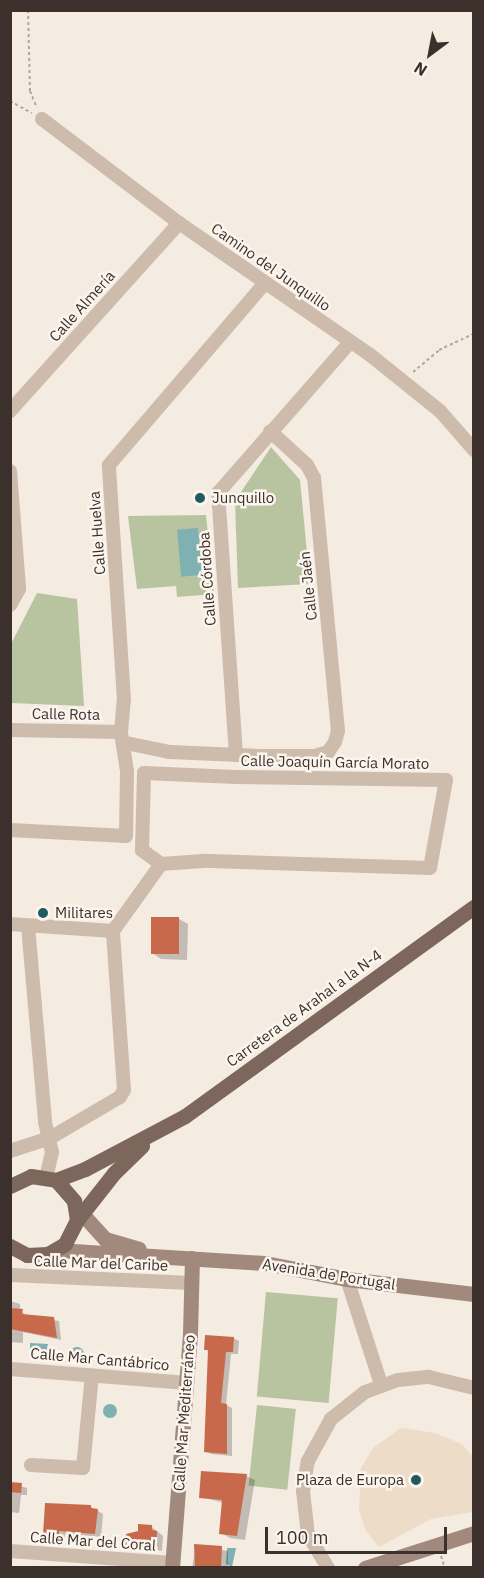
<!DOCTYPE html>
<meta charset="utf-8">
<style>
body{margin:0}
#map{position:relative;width:484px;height:1578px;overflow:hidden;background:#f4ebe1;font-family:"IBM Plex Sans",sans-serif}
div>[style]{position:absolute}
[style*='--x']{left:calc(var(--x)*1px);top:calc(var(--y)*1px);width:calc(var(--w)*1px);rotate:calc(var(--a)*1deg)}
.green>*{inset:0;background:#b8c4a0;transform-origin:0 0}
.plaza>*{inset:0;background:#ecdcc8}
.water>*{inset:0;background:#7fb0b2;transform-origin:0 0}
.round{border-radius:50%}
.shadow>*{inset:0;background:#0003}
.building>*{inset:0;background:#c8694b;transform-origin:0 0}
.path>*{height:2px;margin-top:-1px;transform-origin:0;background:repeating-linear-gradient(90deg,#b9a596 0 3px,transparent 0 6px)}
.street>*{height:14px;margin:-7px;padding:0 7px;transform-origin:7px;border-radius:7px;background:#cdbbac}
.secondary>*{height:15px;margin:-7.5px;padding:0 7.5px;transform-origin:7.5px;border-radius:7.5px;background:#a18a7d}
.primary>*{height:15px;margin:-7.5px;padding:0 7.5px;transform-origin:7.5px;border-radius:7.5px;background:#7d675c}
.dots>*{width:16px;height:16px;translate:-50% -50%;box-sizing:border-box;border:3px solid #fbf5ee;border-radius:50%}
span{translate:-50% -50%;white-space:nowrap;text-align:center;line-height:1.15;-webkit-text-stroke:5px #fbf5ee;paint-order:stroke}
.street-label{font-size:15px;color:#3b302b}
.poi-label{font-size:15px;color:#3b302b}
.left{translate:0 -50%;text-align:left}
.right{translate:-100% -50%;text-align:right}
.frame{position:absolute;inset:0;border:12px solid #3b302b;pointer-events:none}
.north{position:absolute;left:400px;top:24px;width:60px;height:60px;-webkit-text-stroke:4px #fbf5ee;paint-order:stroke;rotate:212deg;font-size:16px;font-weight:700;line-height:24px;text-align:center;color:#3b302b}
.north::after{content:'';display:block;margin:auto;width:21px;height:27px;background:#3b302b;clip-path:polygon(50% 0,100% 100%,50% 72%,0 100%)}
.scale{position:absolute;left:265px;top:1527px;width:182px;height:27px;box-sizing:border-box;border:3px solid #3b302b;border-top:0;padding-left:8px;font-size:18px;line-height:21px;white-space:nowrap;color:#3b302b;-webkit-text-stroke:4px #fbf5ee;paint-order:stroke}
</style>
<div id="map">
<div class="green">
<div style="clip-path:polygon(271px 447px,300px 480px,310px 584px,238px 588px,235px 501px)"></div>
<div style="clip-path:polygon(206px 515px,214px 594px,177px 597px,176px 586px,137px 589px,128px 516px)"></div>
<div style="clip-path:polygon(37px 593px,77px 599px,84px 706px,11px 703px,11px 644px)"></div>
<div style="left:266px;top:1292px;width:72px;height:105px;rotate:5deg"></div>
<div style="left:257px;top:1405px;width:39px;height:81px;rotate:6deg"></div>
</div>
<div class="plaza">
<div style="clip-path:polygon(401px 1428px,435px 1433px,462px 1444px,473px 1457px,473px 1512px,431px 1519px,379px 1547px,366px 1531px,359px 1511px,361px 1468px,373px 1448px)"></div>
</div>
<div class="water">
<div style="left:198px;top:528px;width:47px;height:21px;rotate:85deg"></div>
<div style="clip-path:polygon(30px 1343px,48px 1344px,47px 1353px,30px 1351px)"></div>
<div class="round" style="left:70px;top:1347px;width:14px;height:14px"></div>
<div class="round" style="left:103px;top:1404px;width:14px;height:14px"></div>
<div style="clip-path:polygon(227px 1548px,236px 1548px,232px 1567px,226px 1564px)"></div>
</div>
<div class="shadow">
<div style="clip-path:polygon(179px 919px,188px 924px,187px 960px,161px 959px,152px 953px)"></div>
<div style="clip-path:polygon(10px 1301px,20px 1304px,20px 1310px,27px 1316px,59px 1321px,61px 1340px,23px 1332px,23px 1343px,10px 1342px)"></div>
<div style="clip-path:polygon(233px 1338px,239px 1341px,238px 1354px,231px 1354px,226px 1405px,232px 1408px,232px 1456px,211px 1454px,205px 1451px,209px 1352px,205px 1349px)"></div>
<div style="clip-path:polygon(246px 1476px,255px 1480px,245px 1540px,230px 1538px,221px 1533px,224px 1503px,201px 1497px)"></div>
<div style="clip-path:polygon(10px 1483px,27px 1488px,27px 1495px,21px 1495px,19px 1513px,10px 1512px)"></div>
<div style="clip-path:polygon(91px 1507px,103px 1514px,101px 1537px,65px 1534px,65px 1539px,44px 1534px)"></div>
<div style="clip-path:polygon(152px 1527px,163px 1536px,162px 1551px,126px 1544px)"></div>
<div style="clip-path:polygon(196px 1545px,228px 1551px,228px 1568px,192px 1568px)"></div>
</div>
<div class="building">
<div style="left:151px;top:917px;width:28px;height:37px"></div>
<div style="clip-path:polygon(10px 1308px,23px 1309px,22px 1314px,54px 1317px,57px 1338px,10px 1329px)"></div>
<div style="clip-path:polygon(205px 1335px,234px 1337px,233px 1352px,226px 1352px,221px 1403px,227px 1404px,227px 1454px,204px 1452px,208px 1350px,204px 1350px)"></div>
<div style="clip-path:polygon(201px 1471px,247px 1474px,237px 1536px,219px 1534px,222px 1500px,199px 1498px)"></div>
<div style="left:10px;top:1482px;width:12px;height:10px;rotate:5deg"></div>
<div style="clip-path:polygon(45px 1503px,91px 1505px,91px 1508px,98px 1509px,95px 1534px,59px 1531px,59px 1537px,43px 1535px)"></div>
<div style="clip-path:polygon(138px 1524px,152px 1525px,152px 1530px,157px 1531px,156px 1548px,125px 1545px,126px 1534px,138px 1531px)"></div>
<div style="clip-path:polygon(194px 1544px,222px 1546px,221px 1568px,195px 1568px)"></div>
</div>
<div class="path">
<div style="--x:28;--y:10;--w:81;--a:88.6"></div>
<div style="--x:30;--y:91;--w:18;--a:68"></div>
<div style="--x:10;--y:101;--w:25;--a:29"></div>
<div style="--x:413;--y:372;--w:34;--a:-40"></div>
<div style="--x:439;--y:350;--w:38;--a:-25"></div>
<div style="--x:441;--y:1556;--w:13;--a:72"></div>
</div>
<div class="street">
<div style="--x:42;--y:119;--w:172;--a:37.2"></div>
<div style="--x:179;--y:223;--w:231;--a:34.6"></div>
<div style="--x:369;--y:354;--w:91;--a:38.8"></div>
<div style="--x:440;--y:411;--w:52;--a:48.9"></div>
<div style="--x:10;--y:411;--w:253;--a:-48"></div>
<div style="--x:10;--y:471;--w:118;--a:85.6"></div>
<div style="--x:19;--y:589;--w:18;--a:119"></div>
<div style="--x:10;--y:730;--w:111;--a:1"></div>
<div style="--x:126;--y:743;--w:45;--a:11.6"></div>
<div style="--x:170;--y:752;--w:93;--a:2.5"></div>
<div style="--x:263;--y:756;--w:52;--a:0"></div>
<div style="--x:315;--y:756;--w:14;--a:-17"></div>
<div style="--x:328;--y:752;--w:12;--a:-55"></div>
<div style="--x:335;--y:742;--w:11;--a:-75"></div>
<div style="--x:338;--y:731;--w:254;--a:-95.4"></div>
<div style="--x:314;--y:478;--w:15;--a:-118"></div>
<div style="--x:307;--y:465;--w:50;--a:-137.4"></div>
<div style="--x:236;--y:755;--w:263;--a:-93.9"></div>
<div style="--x:218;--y:493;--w:201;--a:-48.8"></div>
<div style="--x:144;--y:773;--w:92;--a:2.5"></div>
<div style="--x:236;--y:777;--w:210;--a:0.8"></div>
<div style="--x:446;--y:780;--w:89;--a:100.3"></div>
<div style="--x:430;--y:868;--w:227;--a:-178.2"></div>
<div style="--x:203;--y:861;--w:42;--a:175.9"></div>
<div style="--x:161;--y:864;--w:24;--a:-144"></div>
<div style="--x:142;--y:850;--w:77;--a:-88.5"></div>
<div style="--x:10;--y:830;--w:116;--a:3"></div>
<div style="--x:126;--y:836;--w:65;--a:-89.1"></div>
<div style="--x:127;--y:771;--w:39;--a:-99"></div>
<div style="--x:121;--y:732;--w:32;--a:-85"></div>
<div style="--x:124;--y:700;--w:235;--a:-93.7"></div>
<div style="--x:109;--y:465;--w:238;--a:-49.4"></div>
<div style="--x:10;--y:924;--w:103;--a:3.9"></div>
<div style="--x:28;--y:926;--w:197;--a:85"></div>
<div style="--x:45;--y:1122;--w:31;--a:77"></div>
<div style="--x:52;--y:1152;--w:26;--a:103"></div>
<div style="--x:10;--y:1151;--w:42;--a:-18"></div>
<div style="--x:50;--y:1138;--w:81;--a:-30.4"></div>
<div style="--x:120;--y:1097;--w:8;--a:-60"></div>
<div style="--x:124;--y:1090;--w:159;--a:-94"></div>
<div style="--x:113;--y:931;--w:82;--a:-54.4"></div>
<div style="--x:10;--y:1275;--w:181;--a:2.5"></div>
<div style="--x:347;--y:1279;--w:110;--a:72.1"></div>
<div style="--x:10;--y:1369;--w:178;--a:4.5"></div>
<div style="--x:31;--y:1465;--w:52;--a:3.3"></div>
<div style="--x:83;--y:1468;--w:93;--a:-84.5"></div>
<div style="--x:10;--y:1551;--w:162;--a:4.2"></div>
<div style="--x:328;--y:1568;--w:39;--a:-121"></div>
<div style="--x:308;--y:1535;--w:44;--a:-96.5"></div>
<div style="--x:303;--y:1491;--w:30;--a:-81"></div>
<div style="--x:308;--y:1461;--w:48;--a:-61.3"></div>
<div style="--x:331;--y:1419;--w:43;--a:-38.5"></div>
<div style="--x:365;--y:1392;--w:35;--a:-20"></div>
<div style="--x:398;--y:1380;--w:31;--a:-6"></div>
<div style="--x:429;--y:1377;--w:46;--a:13.7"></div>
</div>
<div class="secondary">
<div style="--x:76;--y:1207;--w:43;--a:47.8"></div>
<div style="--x:105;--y:1239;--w:35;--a:16"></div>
<div style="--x:57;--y:1250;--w:208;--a:3.6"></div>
<div style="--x:265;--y:1263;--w:84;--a:11"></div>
<div style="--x:347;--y:1279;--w:128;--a:6.7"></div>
<div style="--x:172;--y:1568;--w:235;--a:-85.6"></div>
<div style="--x:190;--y:1334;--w:76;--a:-88.5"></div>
<div style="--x:365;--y:1568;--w:114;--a:-17.8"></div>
</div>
<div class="primary">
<div style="--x:56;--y:1180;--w:31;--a:-21"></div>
<div style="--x:85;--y:1169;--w:113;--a:-27.9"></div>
<div style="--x:185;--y:1116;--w:357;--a:-35.9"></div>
<div style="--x:10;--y:1186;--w:23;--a:-25"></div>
<div style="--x:31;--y:1176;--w:25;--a:9"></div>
<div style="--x:56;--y:1180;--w:28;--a:49"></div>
<div style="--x:74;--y:1201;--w:19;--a:81"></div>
<div style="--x:77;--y:1220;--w:27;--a:117"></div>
<div style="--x:65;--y:1244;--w:20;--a:150"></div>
<div style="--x:48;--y:1254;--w:21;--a:177"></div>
<div style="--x:27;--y:1255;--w:19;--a:-152"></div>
<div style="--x:77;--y:1220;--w:60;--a:-51.8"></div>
<div style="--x:114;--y:1173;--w:39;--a:-44"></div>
</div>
<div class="dots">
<div style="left:200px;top:498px;background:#1f5a5e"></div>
<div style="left:43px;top:913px;background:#1f5a5e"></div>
<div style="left:416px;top:1480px;background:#1f5a5e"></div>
</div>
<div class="street-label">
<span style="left:271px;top:267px;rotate:35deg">Camino del Junquillo</span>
<span style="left:82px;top:306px;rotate:-48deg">Calle Almería</span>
<span style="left:97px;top:533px;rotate:-94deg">Calle Huelva</span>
<span style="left:207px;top:579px;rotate:-94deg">Calle Córdoba</span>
<span style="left:308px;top:586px;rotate:-96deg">Calle Jaén</span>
<span style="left:66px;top:714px;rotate:1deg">Calle Rota</span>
<span style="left:335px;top:762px;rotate:1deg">Calle Joaquín García Morato</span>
<span style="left:304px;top:1008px;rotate:-36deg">Carretera de Arahal a la N-4</span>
<span style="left:101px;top:1263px;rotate:2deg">Calle Mar del Caribe</span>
<span style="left:329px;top:1274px;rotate:9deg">Avenida de Portugal</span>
<span style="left:100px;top:1359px;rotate:5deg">Calle Mar Cantábrico</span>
<span style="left:184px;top:1413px;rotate:-86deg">Calle Mar Mediterráneo</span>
<span style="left:93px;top:1541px;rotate:4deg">Calle Mar del Coral</span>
</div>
<div class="poi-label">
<span class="left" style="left:212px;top:498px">Junquillo</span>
<span class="left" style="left:55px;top:913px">Militares</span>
<span class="right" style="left:404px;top:1480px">Plaza de Europa</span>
</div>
<div class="frame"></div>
<div class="north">N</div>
<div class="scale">100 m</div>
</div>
